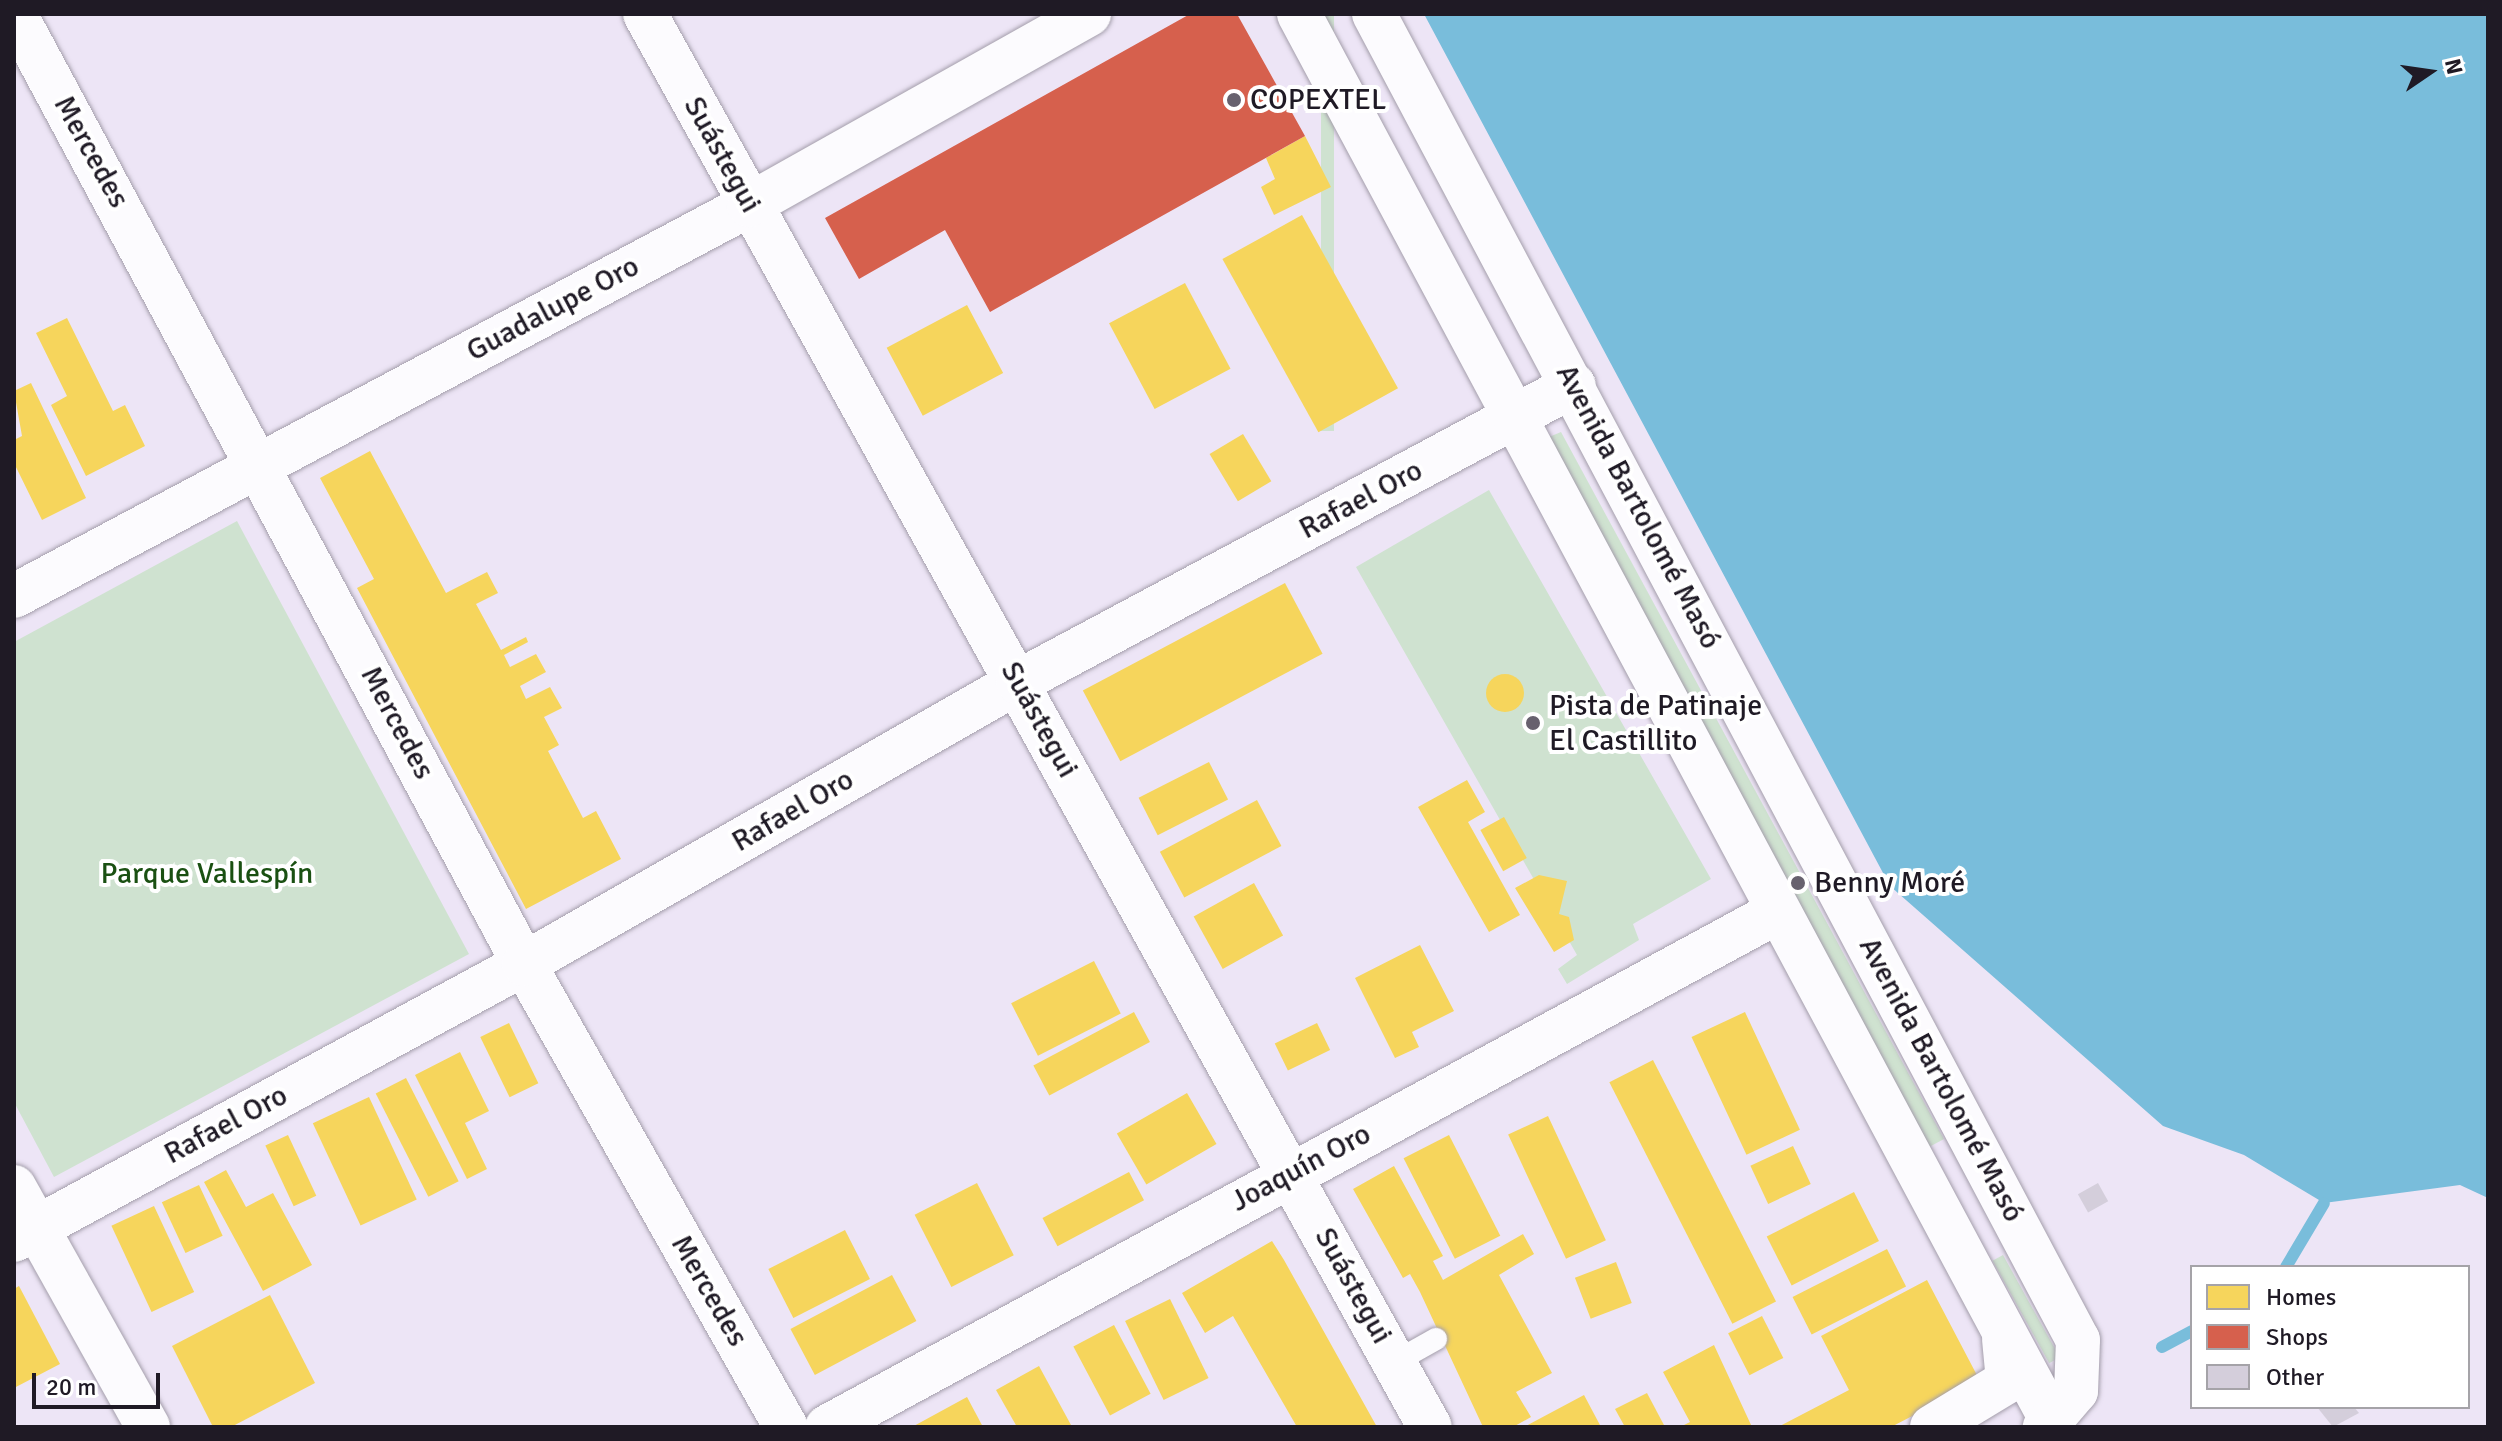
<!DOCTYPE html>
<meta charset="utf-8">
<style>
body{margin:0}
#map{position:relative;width:2502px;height:1441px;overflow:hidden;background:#ede5f6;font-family:Signika,sans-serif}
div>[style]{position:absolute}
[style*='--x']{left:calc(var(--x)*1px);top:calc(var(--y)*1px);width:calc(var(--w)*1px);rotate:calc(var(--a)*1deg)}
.green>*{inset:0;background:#cfe2d0;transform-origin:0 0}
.water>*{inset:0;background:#79bddb}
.homes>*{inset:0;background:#f6d55c;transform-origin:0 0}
.round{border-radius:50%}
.shops>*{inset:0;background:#d6604d}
.stream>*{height:12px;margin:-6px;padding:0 6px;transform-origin:6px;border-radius:6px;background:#79bddb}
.building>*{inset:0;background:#d4cedb;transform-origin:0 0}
.roads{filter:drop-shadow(0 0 2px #a49eab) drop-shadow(0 0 2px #a49eab)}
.service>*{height:22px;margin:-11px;padding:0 11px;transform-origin:11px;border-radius:11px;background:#fcfbfe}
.minor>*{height:44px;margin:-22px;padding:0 22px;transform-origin:22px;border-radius:22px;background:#fcfbfe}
.primary>*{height:44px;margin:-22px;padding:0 22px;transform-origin:22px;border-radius:22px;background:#fcfbfe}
.dots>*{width:22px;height:22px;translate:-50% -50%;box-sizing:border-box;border:4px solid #fff;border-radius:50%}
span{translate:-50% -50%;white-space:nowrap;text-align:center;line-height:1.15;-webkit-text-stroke:8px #fff;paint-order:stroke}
.poi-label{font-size:30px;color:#1f1a25}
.left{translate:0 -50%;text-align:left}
.street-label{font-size:30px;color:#1f1a25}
.park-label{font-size:30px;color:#1a5012}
.frame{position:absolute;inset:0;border:16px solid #1f1a25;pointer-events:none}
.legend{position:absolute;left:2190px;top:1265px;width:280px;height:144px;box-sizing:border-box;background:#fff;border:2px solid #a5a3a8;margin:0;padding:10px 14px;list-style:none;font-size:24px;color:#1f1a25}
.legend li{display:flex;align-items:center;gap:16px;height:40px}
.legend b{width:40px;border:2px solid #a5a3a8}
.north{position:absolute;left:2390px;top:32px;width:80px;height:80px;-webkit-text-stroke:6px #fff;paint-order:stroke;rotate:77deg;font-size:22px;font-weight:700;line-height:32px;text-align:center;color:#1f1a25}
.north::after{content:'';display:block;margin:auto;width:28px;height:36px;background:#1f1a25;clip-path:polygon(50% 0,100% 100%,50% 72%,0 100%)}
.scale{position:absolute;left:32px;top:1373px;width:128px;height:36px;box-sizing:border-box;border:4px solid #1f1a25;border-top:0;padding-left:10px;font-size:24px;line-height:28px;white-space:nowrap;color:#1f1a25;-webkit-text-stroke:6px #fff;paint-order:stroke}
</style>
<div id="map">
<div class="green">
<div style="left:1321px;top:14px;width:13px;height:417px"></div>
<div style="clip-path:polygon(1561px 432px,1944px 1139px,1929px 1147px,1549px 437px)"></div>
<div style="clip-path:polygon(1489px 490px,1711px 879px,1633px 924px,1639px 940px,1567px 984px,1558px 969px,1577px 955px,1356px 567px)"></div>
<div style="clip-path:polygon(237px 521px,469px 954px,54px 1177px,14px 1102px,14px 642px)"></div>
<div style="left:2003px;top:1255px;width:117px;height:12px;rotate:61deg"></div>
</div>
<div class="water">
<div style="clip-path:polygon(1424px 14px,2488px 14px,2488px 1198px,2460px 1185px,2324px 1203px,2244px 1155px,2163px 1126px,1890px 886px)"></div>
</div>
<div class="homes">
<div style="clip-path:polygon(1305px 136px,1331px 187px,1274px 215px,1261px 187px,1275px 179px,1266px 158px)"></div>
<div style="left:1302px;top:215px;width:198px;height:91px;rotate:61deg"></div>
<div style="left:1185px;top:283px;width:97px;height:86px;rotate:62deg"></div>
<div style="left:967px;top:305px;width:77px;height:91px;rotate:62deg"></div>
<div style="clip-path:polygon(67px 318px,113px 411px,125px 405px,145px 446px,86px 476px,51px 405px,67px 396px,36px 333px)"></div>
<div style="clip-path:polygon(31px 383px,86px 498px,42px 520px,14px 463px,14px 440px,22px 436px,14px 391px)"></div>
<div style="left:1243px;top:434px;width:55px;height:39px;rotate:59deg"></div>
<div style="clip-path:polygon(370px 451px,446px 593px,487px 572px,498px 593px,476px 604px,501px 650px,526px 637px,528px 642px,504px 655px,510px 667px,536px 654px,546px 672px,520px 686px,526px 699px,550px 687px,562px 708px,544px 717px,559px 745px,548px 751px,583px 818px,596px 811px,621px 859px,526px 909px,357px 588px,374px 579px,320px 478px)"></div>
<div style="left:1285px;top:583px;width:80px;height:229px;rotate:62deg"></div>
<div class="round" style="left:1486px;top:674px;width:38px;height:38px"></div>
<div style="left:1209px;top:762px;width:42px;height:79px;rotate:63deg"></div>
<div style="clip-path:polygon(1467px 780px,1485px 812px,1468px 822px,1520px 915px,1489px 932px,1418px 807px)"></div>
<div style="left:1257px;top:800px;width:52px;height:110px;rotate:62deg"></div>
<div style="left:1504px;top:817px;width:47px;height:27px;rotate:61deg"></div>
<div style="clip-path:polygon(1539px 875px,1567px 881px,1559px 914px,1569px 917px,1574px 940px,1554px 952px,1515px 888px)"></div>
<div style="left:1254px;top:883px;width:60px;height:69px;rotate:61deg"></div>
<div style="clip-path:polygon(1420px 945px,1454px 1011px,1412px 1032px,1419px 1047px,1395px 1058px,1355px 978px)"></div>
<div style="left:1094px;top:961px;width:59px;height:93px;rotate:63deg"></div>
<div style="left:1134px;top:1012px;width:34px;height:114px;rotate:62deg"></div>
<div style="left:1745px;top:1012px;width:130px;height:59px;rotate:65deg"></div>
<div style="left:509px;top:1023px;width:67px;height:32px;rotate:64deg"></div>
<div style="left:1317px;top:1023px;width:30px;height:47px;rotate:64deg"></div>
<div style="clip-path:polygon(460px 1052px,489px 1111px,465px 1123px,487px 1169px,467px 1179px,415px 1075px)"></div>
<div style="left:1653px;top:1060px;width:271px;height:49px;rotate:63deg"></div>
<div style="left:406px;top:1078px;width:116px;height:34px;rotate:63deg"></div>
<div style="left:1187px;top:1093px;width:59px;height:81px;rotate:60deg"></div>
<div style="left:369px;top:1097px;width:113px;height:62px;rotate:65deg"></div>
<div style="left:1548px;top:1116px;width:137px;height:44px;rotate:65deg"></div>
<div style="left:288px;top:1135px;width:67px;height:25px;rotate:65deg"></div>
<div style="left:1449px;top:1135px;width:113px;height:51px;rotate:63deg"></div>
<div style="left:1793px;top:1146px;width:42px;height:47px;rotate:65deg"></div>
<div style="clip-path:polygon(1394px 1166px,1443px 1256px,1433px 1261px,1443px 1280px,1523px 1234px,1534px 1254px,1499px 1275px,1552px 1373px,1516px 1392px,1531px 1417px,1513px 1427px,1483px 1427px,1420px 1292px,1410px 1274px,1403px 1278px,1353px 1189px)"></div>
<div style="clip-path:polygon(226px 1170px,246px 1207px,273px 1193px,312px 1265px,263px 1291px,204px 1182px)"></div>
<div style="left:1129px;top:1172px;width:32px;height:98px;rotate:62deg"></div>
<div style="left:977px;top:1183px;width:81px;height:70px;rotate:63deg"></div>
<div style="left:199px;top:1185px;width:56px;height:41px;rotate:65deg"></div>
<div style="left:1854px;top:1192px;width:55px;height:98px;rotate:63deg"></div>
<div style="left:154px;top:1206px;width:95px;height:47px;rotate:65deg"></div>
<div style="left:845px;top:1230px;width:55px;height:86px;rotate:63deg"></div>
<div style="clip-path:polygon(1272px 1241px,1284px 1260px,1377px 1427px,1297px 1427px,1233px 1316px,1205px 1333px,1182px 1293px)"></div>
<div style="left:1887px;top:1249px;width:42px;height:106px;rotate:63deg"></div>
<div style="left:1616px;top:1262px;width:44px;height:44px;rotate:69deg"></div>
<div style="left:892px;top:1275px;width:52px;height:115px;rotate:62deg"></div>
<div style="clip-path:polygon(1927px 1280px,1980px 1381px,1891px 1427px,1778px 1427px,1849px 1390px,1821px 1336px)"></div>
<div style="clip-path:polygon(19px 1286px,60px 1364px,14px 1388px,14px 1289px)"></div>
<div style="clip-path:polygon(270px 1295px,315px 1383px,231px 1427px,213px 1427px,172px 1346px)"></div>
<div style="left:1170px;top:1299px;width:88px;height:50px;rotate:64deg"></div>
<div style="left:1762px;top:1316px;width:47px;height:38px;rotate:63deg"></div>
<div style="left:1114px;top:1325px;width:78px;height:46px;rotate:62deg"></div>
<div style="clip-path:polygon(1714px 1345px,1752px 1427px,1680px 1427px,1690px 1422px,1663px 1372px)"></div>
<div style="clip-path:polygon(1039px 1366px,1071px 1425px,1067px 1427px,1017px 1427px,996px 1390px)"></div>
<div style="clip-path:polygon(1647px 1393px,1665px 1427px,1625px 1427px,1615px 1409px)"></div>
<div style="clip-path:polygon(1584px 1395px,1601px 1427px,1524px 1427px)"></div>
<div style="clip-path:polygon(967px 1397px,983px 1427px,912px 1427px)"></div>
</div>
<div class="shops">
<div style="clip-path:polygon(1190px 14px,1237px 14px,1305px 136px,990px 312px,945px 230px,859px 279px,825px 218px)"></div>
</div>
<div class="stream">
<div style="--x:2286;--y:1267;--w:74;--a:-59.3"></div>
<div style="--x:2162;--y:1347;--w:34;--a:-28"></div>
</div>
<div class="building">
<div style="left:2098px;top:1183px;width:21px;height:23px;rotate:61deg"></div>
<div style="clip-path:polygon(2317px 1407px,2354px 1407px,2359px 1413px,2333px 1427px)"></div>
</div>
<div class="roads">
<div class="service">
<div style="--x:1395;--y:1362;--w:47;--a:-29.3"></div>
</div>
<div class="minor">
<div style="--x:15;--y:14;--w:1078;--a:61.82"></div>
<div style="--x:524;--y:964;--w:532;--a:60.5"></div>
<div style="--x:645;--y:14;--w:1616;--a:60.95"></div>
<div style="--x:14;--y:596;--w:833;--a:-28.01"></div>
<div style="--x:749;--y:205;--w:390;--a:-29.3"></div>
<div style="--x:14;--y:1187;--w:275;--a:60.8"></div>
<div style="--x:14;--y:1240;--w:580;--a:-28.42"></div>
<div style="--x:524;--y:964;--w:569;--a:-29.72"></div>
<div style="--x:1018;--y:682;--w:630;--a:-28.11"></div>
<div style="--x:827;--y:1427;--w:1081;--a:-28.46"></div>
</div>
<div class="primary">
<div style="--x:1299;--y:14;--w:1596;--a:61.85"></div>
<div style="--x:1374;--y:14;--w:1501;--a:62.04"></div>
<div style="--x:2078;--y:1340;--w:51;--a:92.2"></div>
<div style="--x:2076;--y:1391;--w:48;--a:130.7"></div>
<div style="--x:1932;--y:1427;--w:89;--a:-31.2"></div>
<div style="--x:2008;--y:1381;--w:42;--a:-95.4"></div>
</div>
</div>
<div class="dots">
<div style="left:1234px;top:100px;background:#67616e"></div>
<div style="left:1533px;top:723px;background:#67616e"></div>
<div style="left:1798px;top:883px;background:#67616e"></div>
</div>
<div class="poi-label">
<span class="left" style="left:1250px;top:100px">COPEXTEL</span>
<span class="left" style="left:1549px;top:723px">Pista de Patinaje<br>El Castillito</span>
<span class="left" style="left:1814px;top:883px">Benny Moré</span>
</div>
<div class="street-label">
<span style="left:91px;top:152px;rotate:61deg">Mercedes</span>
<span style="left:722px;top:155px;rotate:61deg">Suástegui</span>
<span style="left:553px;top:309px;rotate:-28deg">Guadalupe Oro</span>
<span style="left:1361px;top:500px;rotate:-28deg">Rafael Oro</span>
<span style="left:1638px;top:507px;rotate:62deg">Avenida Bartolomé Masó</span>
<span style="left:1039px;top:720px;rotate:61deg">Suástegui</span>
<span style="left:397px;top:723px;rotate:62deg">Mercedes</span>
<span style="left:793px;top:811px;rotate:-30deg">Rafael Oro</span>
<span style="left:1941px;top:1080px;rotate:62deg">Avenida Bartolomé Masó</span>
<span style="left:226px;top:1125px;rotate:-28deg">Rafael Oro</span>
<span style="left:1301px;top:1168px;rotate:-28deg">Joaquín Oro</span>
<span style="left:1353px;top:1286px;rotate:61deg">Suástegui</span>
<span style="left:709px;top:1291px;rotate:60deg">Mercedes</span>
</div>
<div class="park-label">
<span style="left:207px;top:874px">Parque Vallespín</span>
</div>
<div class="frame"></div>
<ul class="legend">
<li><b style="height:22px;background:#f6d55c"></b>Homes</li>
<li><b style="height:22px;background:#d6604d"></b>Shops</li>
<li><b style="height:22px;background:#d4cedb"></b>Other</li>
</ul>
<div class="north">N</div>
<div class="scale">20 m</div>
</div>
